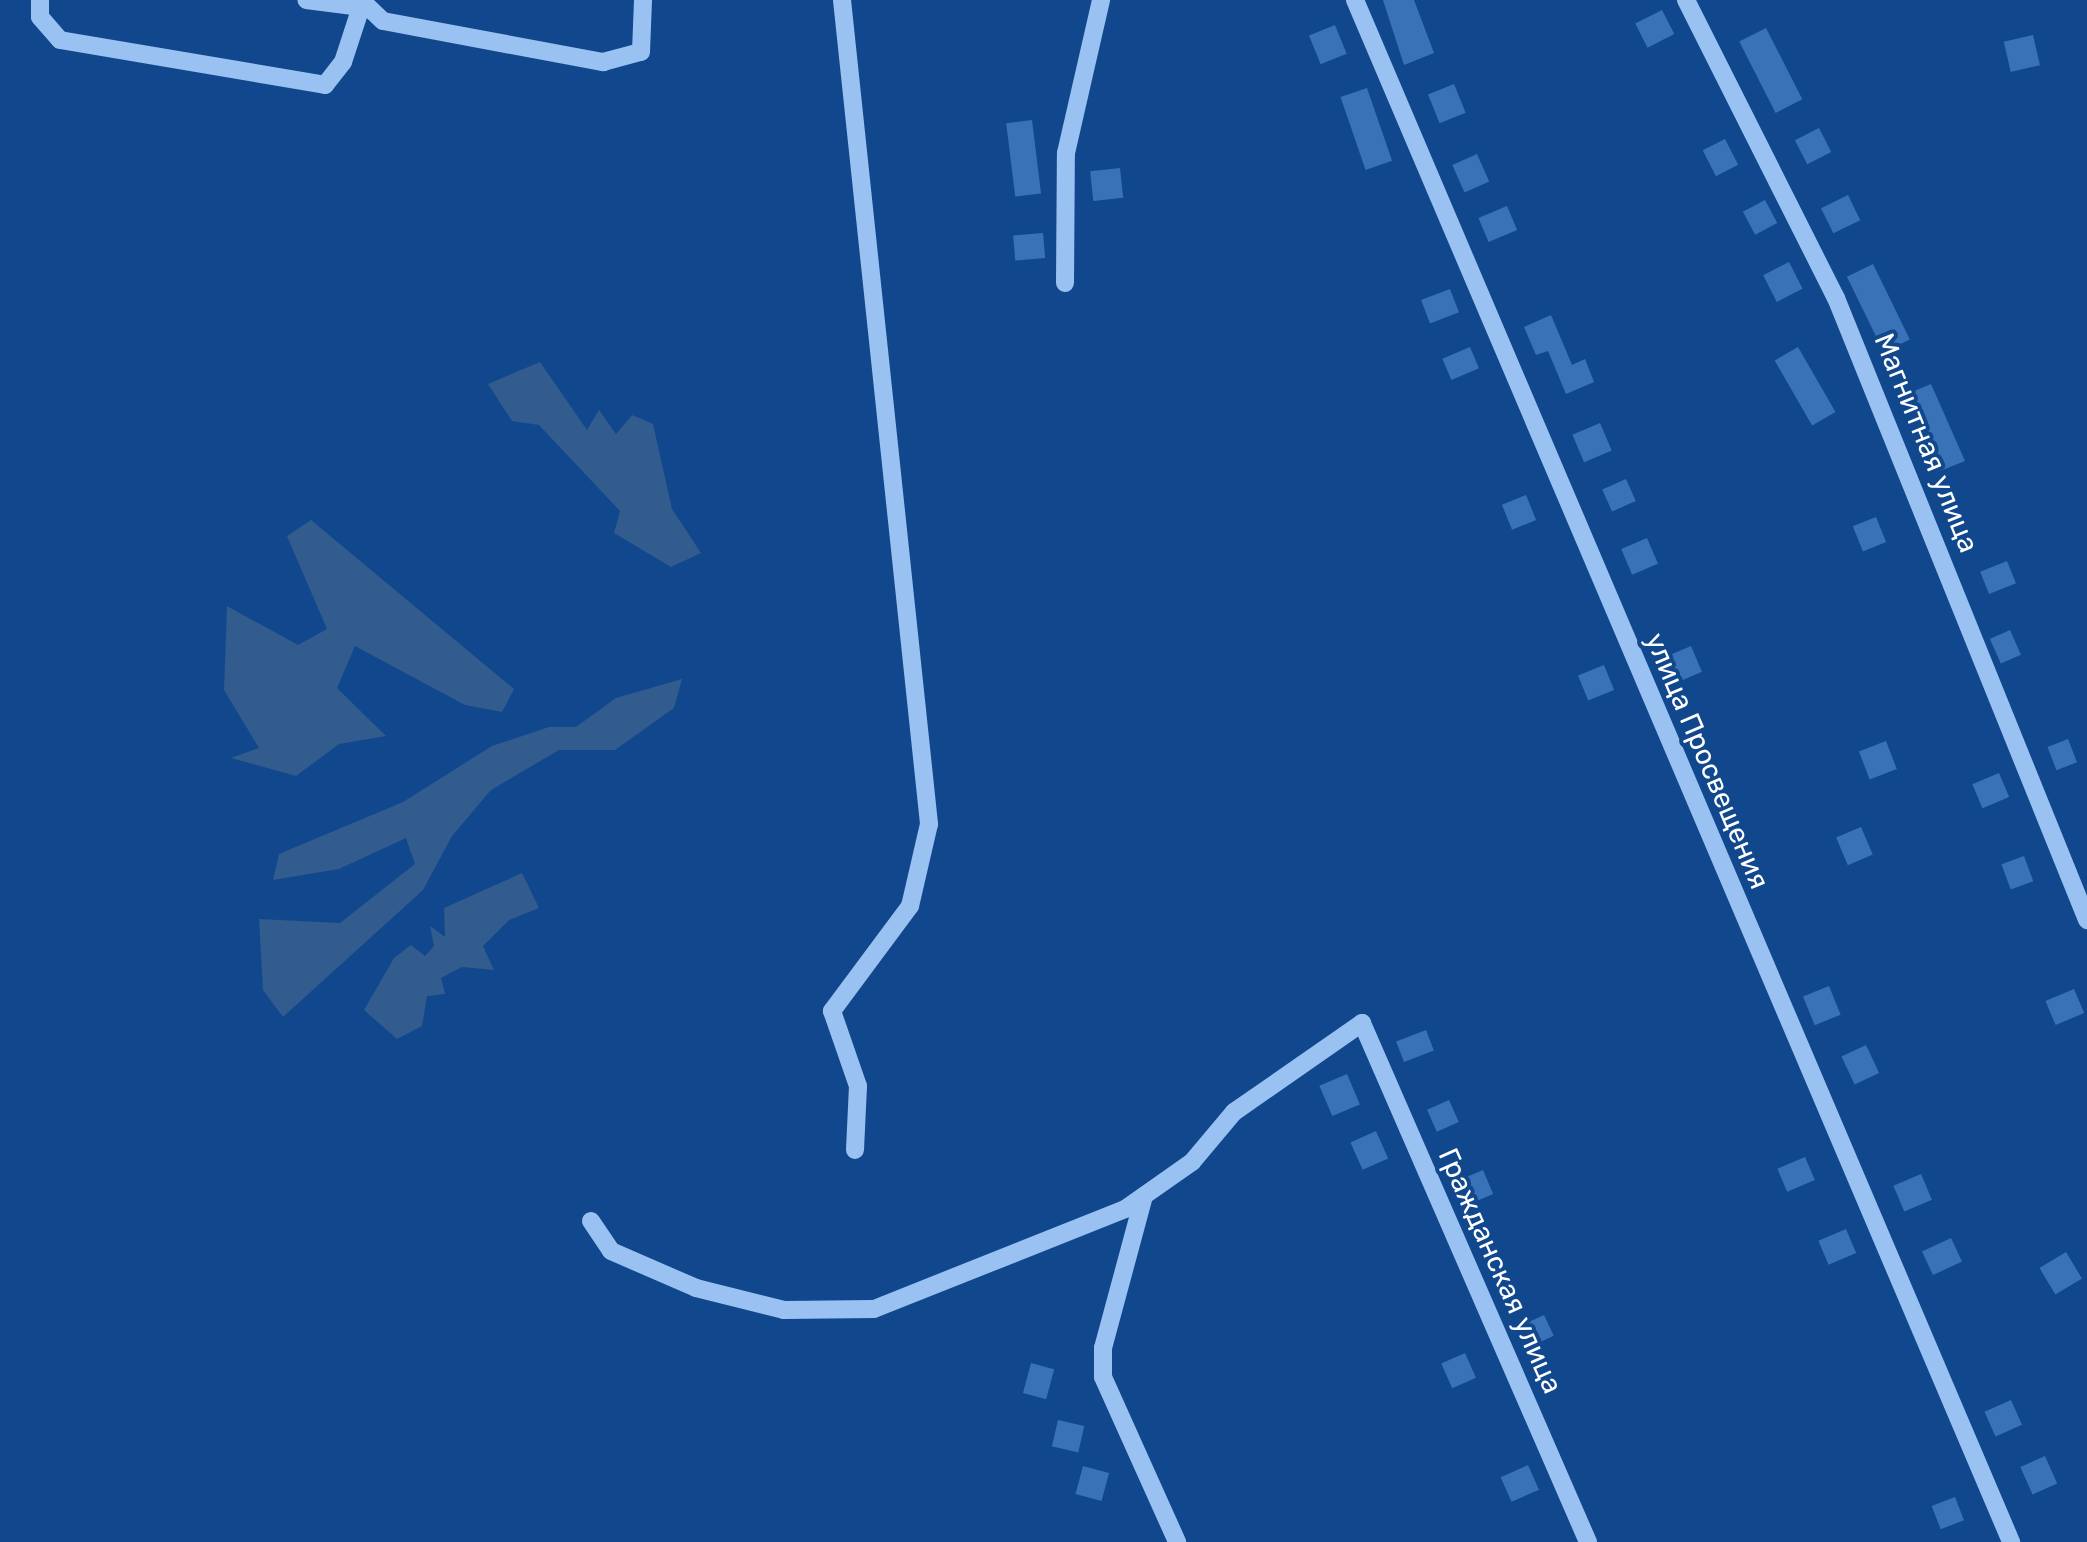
<!DOCTYPE html>
<meta charset="utf-8">
<style>
body{margin:0}
#map{position:relative;width:2087px;height:1542px;overflow:hidden;background:#11488d;font-family:Rubik,sans-serif}
div>[style]{position:absolute}
[style*='--x']{left:calc(var(--x)*1px);top:calc(var(--y)*1px);width:calc(var(--w)*1px);rotate:calc(var(--a)*1deg)}
.water>*{inset:0;background:#325b8e}
.building>*{inset:0;background:#3972b7;transform-origin:0 0}
.minor>*{height:18px;margin:-9px;padding:0 9px;transform-origin:9px;border-radius:9px;background:#99c2f2}
span{translate:-50% -50%;white-space:nowrap;text-align:center;line-height:1.15;-webkit-text-stroke:8px #11488d;paint-order:stroke}
.street-label{font-size:28px;color:#fff}
</style>
<div id="map">
<div class="water">
<div style="clip-path:polygon(540px 362px,587px 430px,599px 410px,616px 434px,632px 415px,653px 424px,672px 509px,701px 553px,671px 567px,614px 533px,620px 511px,539px 425px,512px 421px,488px 384px)"></div>
<div style="clip-path:polygon(311px 520px,514px 689px,502px 712px,465px 705px,355px 646px,337px 688px,386px 736px,339px 744px,296px 776px,231px 758px,259px 748px,224px 690px,227px 606px,298px 645px,327px 629px,287px 536px)"></div>
<div style="clip-path:polygon(682px 679px,674px 708px,615px 750px,559px 750px,491px 790px,452px 836px,423px 890px,283px 1017px,263px 990px,259px 919px,340px 923px,415px 864px,406px 838px,339px 869px,273px 880px,279px 854px,403px 802px,492px 746px,549px 727px,576px 727px,616px 698px)"></div>
<div style="clip-path:polygon(522px 873px,539px 908px,509px 920px,483px 946px,494px 970px,462px 967px,441px 978px,445px 994px,427px 996px,422px 1026px,397px 1039px,364px 1010px,394px 958px,411px 945px,425px 956px,434px 946px,430px 926px,445px 937px,444px 908px)"></div>
</div>
<div class="building">
<div style="clip-path:polygon(1383px 0,1414px 0,1434px 53px,1404px 65px)"></div>
<div style="left:1662px;top:10px;width:27px;height:30px;rotate:63deg"></div>
<div style="left:1335px;top:25px;width:31px;height:28px;rotate:68deg"></div>
<div style="left:1766px;top:28px;width:80px;height:30px;rotate:63deg"></div>
<div style="left:2033px;top:35px;width:31px;height:30px;rotate:77deg"></div>
<div style="left:1454px;top:84px;width:31px;height:28px;rotate:68deg"></div>
<div style="left:1367px;top:88px;width:77px;height:28px;rotate:71deg"></div>
<div style="left:1032px;top:120px;width:74px;height:26px;rotate:83deg"></div>
<div style="left:1819px;top:128px;width:27px;height:27px;rotate:63deg"></div>
<div style="left:1725px;top:139px;width:29px;height:25px;rotate:63deg"></div>
<div style="left:1477px;top:154px;width:30px;height:27px;rotate:66deg"></div>
<div style="left:1120px;top:168px;width:30px;height:30px;rotate:84deg"></div>
<div style="left:1848px;top:195px;width:28px;height:30px;rotate:64deg"></div>
<div style="left:1765px;top:200px;width:26px;height:25px;rotate:62deg"></div>
<div style="left:1507px;top:206px;width:26px;height:31px;rotate:67deg"></div>
<div style="left:1043px;top:233px;width:25px;height:30px;rotate:85deg"></div>
<div style="left:1789px;top:262px;width:30px;height:29px;rotate:63deg"></div>
<div style="left:1873px;top:264px;width:84px;height:29px;rotate:64deg"></div>
<div style="left:1450px;top:289px;width:25px;height:31px;rotate:69deg"></div>
<div style="clip-path:polygon(1551px 315px,1572px 365px,1585px 359px,1594px 382px,1566px 394px,1548px 351px,1536px 355px,1524px 327px)"></div>
<div style="left:1470px;top:347px;width:23px;height:30px;rotate:67deg"></div>
<div style="left:1798px;top:347px;width:75px;height:27px;rotate:60deg"></div>
<div style="clip-path:polygon(1931px 384px,1965px 461px,1935px 473px,1907px 394px)"></div>
<div style="left:1600px;top:423px;width:30px;height:30px;rotate:67deg"></div>
<div style="left:1626px;top:479px;width:24px;height:26px;rotate:66deg"></div>
<div style="left:1526px;top:495px;width:27px;height:26px;rotate:68deg"></div>
<div style="left:1876px;top:517px;width:27px;height:25px;rotate:68deg"></div>
<div style="left:1647px;top:538px;width:28px;height:28px;rotate:67deg"></div>
<div style="left:2007px;top:561px;width:24px;height:29px;rotate:68deg"></div>
<div style="left:2010px;top:630px;width:27px;height:22px;rotate:66deg"></div>
<div style="left:1691px;top:646px;width:28px;height:28px;rotate:67deg"></div>
<div style="left:1604px;top:665px;width:27px;height:28px;rotate:68deg"></div>
<div style="left:2068px;top:739px;width:25px;height:22px;rotate:69deg"></div>
<div style="left:1886px;top:741px;width:30px;height:29px;rotate:69deg"></div>
<div style="left:1999px;top:773px;width:26px;height:29px;rotate:67deg"></div>
<div style="left:1861px;top:827px;width:30px;height:27px;rotate:67deg"></div>
<div style="left:2024px;top:856px;width:27px;height:24px;rotate:70deg"></div>
<div style="left:1829px;top:986px;width:31px;height:28px;rotate:68deg"></div>
<div style="left:2074px;top:989px;width:26px;height:31px;rotate:67deg"></div>
<div style="left:1426px;top:1030px;width:22px;height:32px;rotate:69deg"></div>
<div style="left:1866px;top:1045px;width:31px;height:27px;rotate:65deg"></div>
<div style="left:1347px;top:1074px;width:33px;height:30px;rotate:67deg"></div>
<div style="left:1449px;top:1100px;width:24px;height:24px;rotate:66deg"></div>
<div style="left:1376px;top:1131px;width:30px;height:28px;rotate:66deg"></div>
<div style="left:1805px;top:1157px;width:25px;height:30px;rotate:67deg"></div>
<div style="left:1483px;top:1170px;width:26px;height:27px;rotate:67deg"></div>
<div style="left:1921px;top:1174px;width:28px;height:30px;rotate:67deg"></div>
<div style="left:1846px;top:1229px;width:26px;height:30px;rotate:67deg"></div>
<div style="left:1951px;top:1238px;width:26px;height:32px;rotate:65deg"></div>
<div style="left:2066px;top:1252px;width:31px;height:31px;rotate:59deg"></div>
<div style="left:1544px;top:1315px;width:23px;height:26px;rotate:65deg"></div>
<div style="left:1465px;top:1353px;width:27px;height:26px;rotate:66deg"></div>
<div style="left:1031px;top:1363px;width:24px;height:31px;rotate:15deg"></div>
<div style="left:2011px;top:1400px;width:27px;height:29px;rotate:66deg"></div>
<div style="left:1058px;top:1420px;width:27px;height:27px;rotate:13deg"></div>
<div style="left:2045px;top:1456px;width:30px;height:27px;rotate:66deg"></div>
<div style="left:1528px;top:1465px;width:27px;height:30px;rotate:66deg"></div>
<div style="left:1083px;top:1466px;width:27px;height:29px;rotate:15deg"></div>
<div style="left:1955px;top:1497px;width:25px;height:25px;rotate:69deg"></div>
</div>
<div class="minor">
<div style="--x:40;--y:0;--w:17;--a:90"></div>
<div style="--x:40;--y:17;--w:30;--a:49"></div>
<div style="--x:60;--y:40;--w:269;--a:9.6"></div>
<div style="--x:325;--y:85;--w:29;--a:-52"></div>
<div style="--x:343;--y:62;--w:58;--a:-71.9"></div>
<div style="--x:361;--y:7;--w:55;--a:-172.7"></div>
<div style="--x:361;--y:0;--w:30;--a:44"></div>
<div style="--x:383;--y:21;--w:224;--a:10.6"></div>
<div style="--x:603;--y:62;--w:39;--a:-15"></div>
<div style="--x:641;--y:52;--w:52;--a:-87.8"></div>
<div style="--x:842;--y:0;--w:829;--a:83.97"></div>
<div style="--x:929;--y:824;--w:84;--a:103"></div>
<div style="--x:910;--y:906;--w:131;--a:126.6"></div>
<div style="--x:832;--y:1011;--w:79;--a:70.9"></div>
<div style="--x:858;--y:1086;--w:64;--a:92.7"></div>
<div style="--x:1355;--y:0;--w:1676;--a:66.95"></div>
<div style="--x:1686;--y:0;--w:334;--a:63.3"></div>
<div style="--x:1836;--y:298;--w:671;--a:68.02"></div>
<div style="--x:1065;--y:283;--w:130;--a:-89.6"></div>
<div style="--x:1066;--y:153;--w:157;--a:-77.1"></div>
<div style="--x:1144;--y:1196;--w:157;--a:105.1"></div>
<div style="--x:1103;--y:1348;--w:29;--a:90"></div>
<div style="--x:1103;--y:1377;--w:181;--a:65.8"></div>
<div style="--x:591;--y:1221;--w:36;--a:56"></div>
<div style="--x:611;--y:1251;--w:93;--a:23.5"></div>
<div style="--x:696;--y:1288;--w:91;--a:14"></div>
<div style="--x:784;--y:1310;--w:90;--a:-0.6"></div>
<div style="--x:874;--y:1309;--w:270;--a:-21.7"></div>
<div style="--x:1125;--y:1209;--w:82;--a:-35"></div>
<div style="--x:1192;--y:1162;--w:65;--a:-50"></div>
<div style="--x:1234;--y:1112;--w:156;--a:-34.8"></div>
<div style="--x:1362;--y:1023;--w:566;--a:66.47"></div>
</div>
<div class="street-label">
<span style="left:1926px;top:443px;rotate:68deg">Магнитная улица</span>
<span style="left:1707px;top:761px;rotate:67deg">улица Просвещения</span>
<span style="left:1500px;top:1271px;rotate:66deg">Гражданская улица</span>
</div>
</div>
